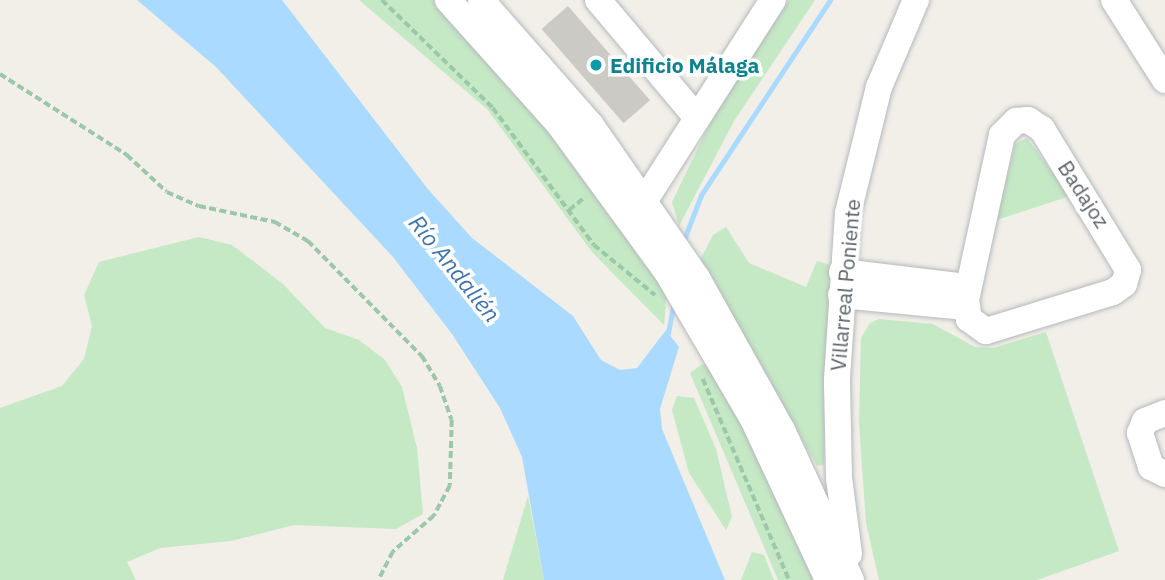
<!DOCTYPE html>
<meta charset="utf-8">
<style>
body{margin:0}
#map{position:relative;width:1165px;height:580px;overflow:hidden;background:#f1efe8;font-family:"IBM Plex Sans",sans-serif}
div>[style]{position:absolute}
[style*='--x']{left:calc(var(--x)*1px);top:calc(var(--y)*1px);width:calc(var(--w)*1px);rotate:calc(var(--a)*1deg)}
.green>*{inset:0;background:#c5e8c5}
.water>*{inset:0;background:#aadaff}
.stream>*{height:5px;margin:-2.5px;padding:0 2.5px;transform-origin:2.5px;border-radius:2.5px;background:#aadaff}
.building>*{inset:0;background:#cccac5;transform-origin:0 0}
.path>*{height:3.5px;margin-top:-1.75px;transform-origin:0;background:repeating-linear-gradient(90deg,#9cc7a9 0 7px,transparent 0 10.5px)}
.roads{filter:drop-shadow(0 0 2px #b5b8bc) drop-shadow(0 0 2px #b5b8bc)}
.minor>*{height:26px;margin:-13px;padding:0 13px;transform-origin:13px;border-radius:13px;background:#fff}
.dots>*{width:19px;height:19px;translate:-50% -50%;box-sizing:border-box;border:4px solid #fff;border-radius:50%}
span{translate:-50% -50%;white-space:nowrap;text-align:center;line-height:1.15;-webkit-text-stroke:7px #fff;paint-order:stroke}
.culture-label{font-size:21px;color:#0d838f;font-weight:700}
.left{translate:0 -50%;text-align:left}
.street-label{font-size:21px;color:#5f6368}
.water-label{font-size:23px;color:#4174aa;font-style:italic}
</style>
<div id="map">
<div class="green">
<div style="clip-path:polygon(359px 0,435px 0,562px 144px,667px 290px,664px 325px,592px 252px,487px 109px)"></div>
<div style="clip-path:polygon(789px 0,815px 0,734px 121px,679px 226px,672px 202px,715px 113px)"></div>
<div style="clip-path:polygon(1027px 138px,1070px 196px,997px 220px,1015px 144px)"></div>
<div style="clip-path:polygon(726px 227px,749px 263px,806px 287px,817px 261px,830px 265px,824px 465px,817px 466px,700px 260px,713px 235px)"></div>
<div style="clip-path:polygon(199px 237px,232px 245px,283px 284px,325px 328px,359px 340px,385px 360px,402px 387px,417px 448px,423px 514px,396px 529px,294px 525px,231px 541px,160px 548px,127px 562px,136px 580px,0 580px,0 408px,62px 386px,84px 359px,92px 326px,84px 295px,99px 262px)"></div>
<div style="clip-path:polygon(879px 319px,933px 324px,975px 347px,993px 348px,1046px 332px,1119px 551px,1037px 580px,879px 580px,866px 523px,859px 423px,861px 338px,870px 323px)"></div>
<div style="clip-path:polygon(702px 364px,711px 366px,729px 394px,817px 580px,778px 580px,690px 373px)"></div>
<div style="clip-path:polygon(677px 396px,694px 398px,716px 449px,732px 517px,726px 530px,689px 473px,672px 410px)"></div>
<div style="clip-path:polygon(528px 496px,544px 580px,503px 580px)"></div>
<div style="clip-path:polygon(752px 552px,764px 555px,774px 580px,741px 580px)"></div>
</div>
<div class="water">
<div style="clip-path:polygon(137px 0,282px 0,427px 188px,472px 238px,573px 316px,601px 360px,620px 370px,637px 368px,666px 330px,679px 347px,660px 409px,662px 429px,725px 580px,544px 580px,522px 457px,500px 408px,452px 334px,393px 257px,216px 67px)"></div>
</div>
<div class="stream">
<div style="--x:683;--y:242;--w:50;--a:-69"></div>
<div style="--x:701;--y:195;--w:234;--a:-56.5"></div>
<div style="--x:667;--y:338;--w:36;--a:-79"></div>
</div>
<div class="building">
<div style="left:568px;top:6px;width:125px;height:35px;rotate:49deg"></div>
</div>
<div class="path">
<div style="--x:382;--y:0;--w:155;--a:44.2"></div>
<div style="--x:493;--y:108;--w:170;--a:53.6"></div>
<div style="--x:594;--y:245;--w:79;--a:39.3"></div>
<div style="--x:0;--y:74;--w:151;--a:32.5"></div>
<div style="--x:127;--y:155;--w:54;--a:42.8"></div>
<div style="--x:167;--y:192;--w:35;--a:24"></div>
<div style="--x:199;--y:206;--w:78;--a:11.9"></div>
<div style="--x:275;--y:222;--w:38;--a:30"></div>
<div style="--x:308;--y:241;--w:162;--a:45.3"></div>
<div style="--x:422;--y:356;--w:35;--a:59"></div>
<div style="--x:440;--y:386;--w:36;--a:71"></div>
<div style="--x:452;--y:420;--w:66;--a:91.7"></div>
<div style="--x:450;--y:486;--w:34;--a:118"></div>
<div style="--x:434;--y:516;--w:55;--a:138.7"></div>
<div style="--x:393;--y:552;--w:31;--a:117"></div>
<div style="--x:569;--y:210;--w:21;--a:-39"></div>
<div style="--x:703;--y:379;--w:219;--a:66.8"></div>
</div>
<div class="roads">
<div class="minor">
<div style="--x:448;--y:0;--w:166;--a:48.2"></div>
<div style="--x:559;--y:124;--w:183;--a:53.9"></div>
<div style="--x:667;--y:272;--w:170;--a:59.7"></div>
<div style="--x:753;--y:419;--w:178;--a:65"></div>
<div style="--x:481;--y:0;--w:165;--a:48.7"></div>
<div style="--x:590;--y:124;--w:188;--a:55.2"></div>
<div style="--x:697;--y:278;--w:174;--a:60.8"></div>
<div style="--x:782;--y:430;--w:165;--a:65.3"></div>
<div style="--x:598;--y:0;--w:154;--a:50"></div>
<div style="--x:1114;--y:0;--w:95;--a:57.5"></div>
<div style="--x:1016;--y:121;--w:12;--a:-5"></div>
<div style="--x:1028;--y:120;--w:17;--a:33"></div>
<div style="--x:1042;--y:129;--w:165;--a:58.6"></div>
<div style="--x:1128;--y:270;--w:15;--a:106"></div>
<div style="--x:1124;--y:284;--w:14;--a:144"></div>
<div style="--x:1113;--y:292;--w:133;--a:162.9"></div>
<div style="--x:986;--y:331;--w:21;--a:-145"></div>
<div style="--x:969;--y:319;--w:19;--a:-99"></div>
<div style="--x:966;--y:300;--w:169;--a:-77.7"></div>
<div style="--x:1002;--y:135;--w:20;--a:-45"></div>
<div style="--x:636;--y:214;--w:254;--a:-57.4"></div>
<div style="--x:842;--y:272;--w:127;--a:6.8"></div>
<div style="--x:841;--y:295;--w:125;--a:5.5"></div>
<div style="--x:1165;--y:413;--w:22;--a:158"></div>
<div style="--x:1145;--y:421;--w:13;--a:113"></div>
<div style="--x:1140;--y:433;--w:36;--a:72"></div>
<div style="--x:1151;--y:467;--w:16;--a:27"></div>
<div style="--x:849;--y:554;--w:77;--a:-97.5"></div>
<div style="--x:839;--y:478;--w:99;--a:-91.2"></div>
<div style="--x:837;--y:379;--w:166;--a:-86.2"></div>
<div style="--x:848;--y:213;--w:130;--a:-76.2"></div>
<div style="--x:879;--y:87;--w:95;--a:-67"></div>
</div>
</div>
<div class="dots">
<div style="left:596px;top:65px;background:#0f9aa8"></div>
</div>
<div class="culture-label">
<span class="left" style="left:610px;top:65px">Edificio Málaga</span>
</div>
<div class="street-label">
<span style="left:1084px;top:194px;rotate:57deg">Badajoz</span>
<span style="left:845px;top:285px;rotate:-85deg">Villarreal Poniente</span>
</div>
<div class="water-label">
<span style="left:455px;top:268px;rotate:51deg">Río Andalién</span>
</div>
</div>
